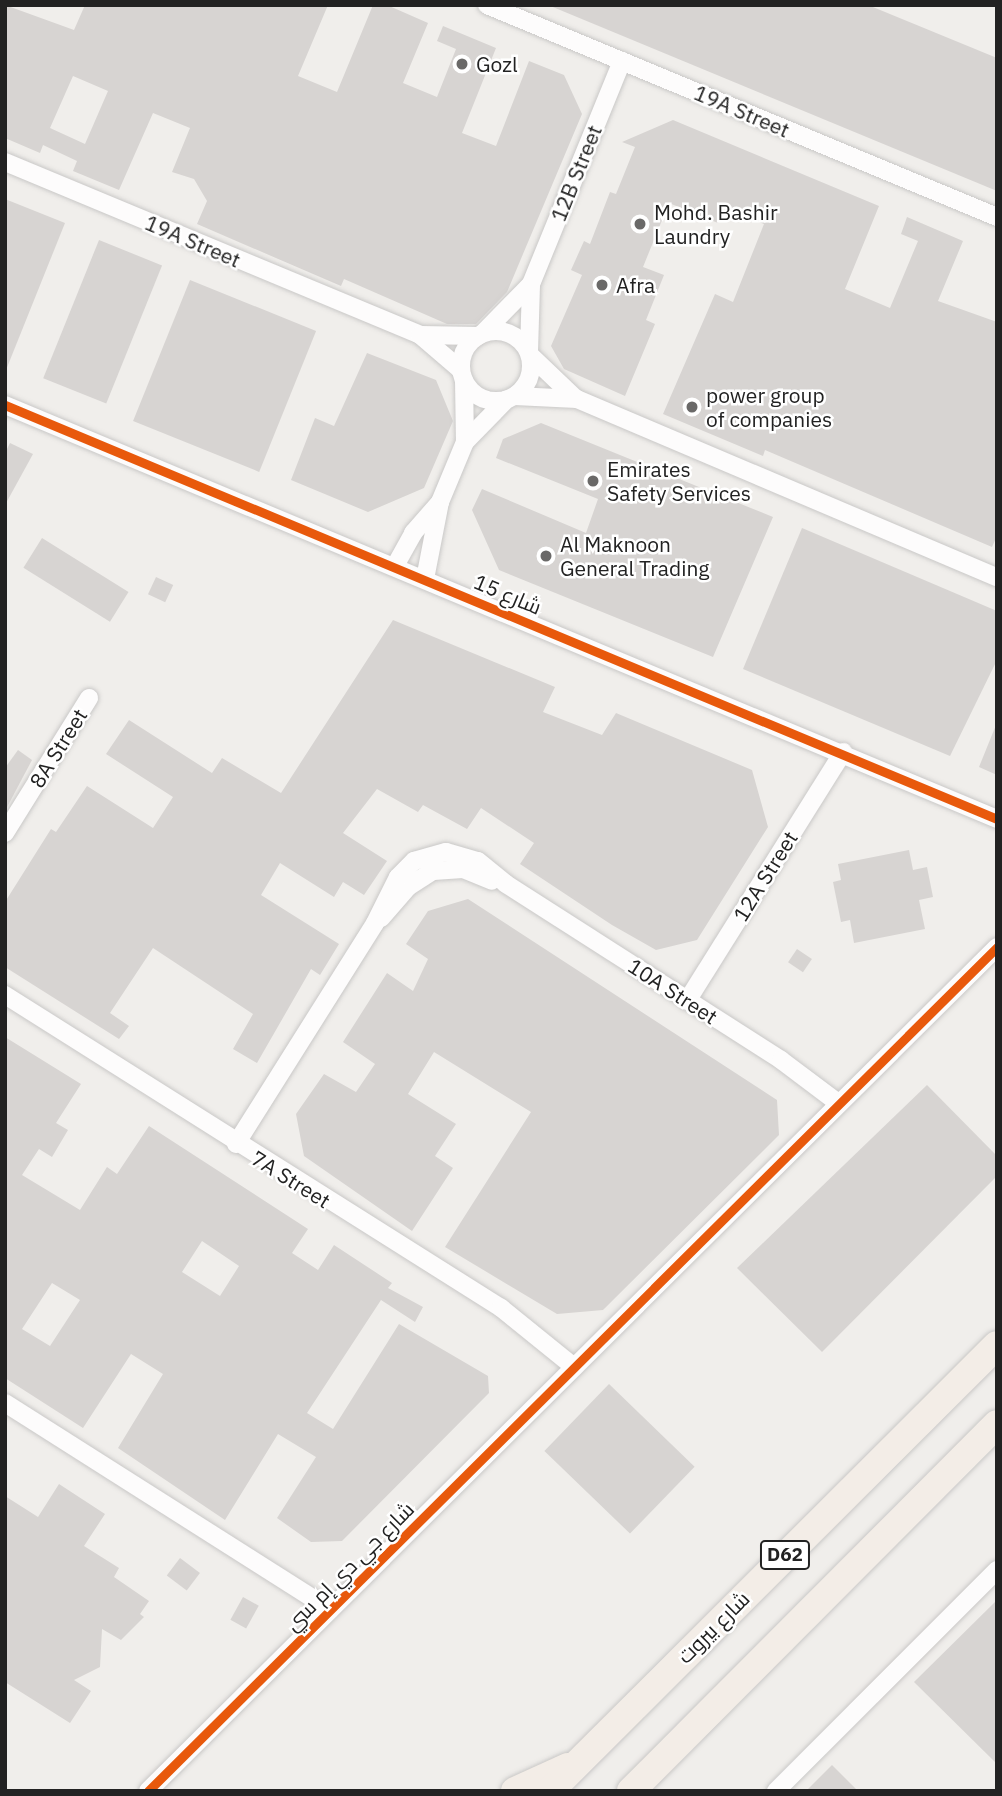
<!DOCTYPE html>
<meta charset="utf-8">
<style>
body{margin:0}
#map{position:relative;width:1002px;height:1796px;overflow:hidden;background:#f0eeeb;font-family:"IBM Plex Sans",Cairo,sans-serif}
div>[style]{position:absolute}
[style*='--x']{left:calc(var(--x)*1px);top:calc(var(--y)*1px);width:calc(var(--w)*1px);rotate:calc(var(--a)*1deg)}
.building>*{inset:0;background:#d7d4d2;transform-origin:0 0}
.roads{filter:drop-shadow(0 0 2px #c9c8c7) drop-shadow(0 0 2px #c9c8c7)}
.minor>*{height:18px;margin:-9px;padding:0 9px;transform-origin:9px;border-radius:9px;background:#fdfcfc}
.minor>.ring{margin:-9px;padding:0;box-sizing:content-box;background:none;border:18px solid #fdfcfc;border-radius:50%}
.primary>*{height:28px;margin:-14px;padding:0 14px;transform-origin:14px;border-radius:14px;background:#f3ede7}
.cycleway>*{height:9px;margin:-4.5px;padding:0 4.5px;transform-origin:4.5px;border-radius:4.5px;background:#e8590c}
.dots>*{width:19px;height:19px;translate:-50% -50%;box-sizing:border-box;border:4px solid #fff;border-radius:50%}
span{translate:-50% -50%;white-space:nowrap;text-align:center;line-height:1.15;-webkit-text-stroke:5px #fff;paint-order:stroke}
.shield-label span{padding:2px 5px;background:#fff;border:2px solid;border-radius:5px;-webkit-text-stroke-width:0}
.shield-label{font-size:19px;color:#222;font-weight:700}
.poi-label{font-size:21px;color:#222}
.left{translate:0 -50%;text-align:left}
.street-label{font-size:21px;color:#222}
.frame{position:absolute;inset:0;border:7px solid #222;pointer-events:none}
</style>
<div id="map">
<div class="building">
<div style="clip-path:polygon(evenodd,5px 5px,74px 30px,85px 5px,328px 5px,298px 76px,337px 92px,373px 5px,387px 5px,428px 23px,403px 83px,437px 97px,456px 49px,437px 41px,443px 26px,496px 48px,462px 133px,496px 146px,529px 61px,564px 75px,582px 114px,507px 292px,476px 324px,447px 324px,344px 279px,341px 286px,197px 224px,207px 201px,194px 179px,172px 172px,190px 128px,153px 113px,119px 190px,73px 171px,77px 161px,43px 145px,40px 153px,5px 138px,5px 5px,73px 76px,108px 91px,85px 144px,50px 128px,73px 76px)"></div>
<div style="clip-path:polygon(548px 5px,868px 5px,997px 58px,997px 191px)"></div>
<div style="clip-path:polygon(673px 120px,879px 206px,845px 289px,890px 308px,918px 241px,901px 234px,907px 217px,963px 241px,938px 301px,997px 322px,997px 536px,992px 547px,765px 450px,763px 456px,663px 414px,715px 294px,733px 302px,764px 224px,724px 208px,718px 223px,669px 203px,643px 267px,664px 275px,646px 320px,655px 324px,625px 396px,564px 369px,551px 346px,582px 275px,571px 270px,584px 241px,590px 244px,610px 192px,616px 194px,635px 147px,622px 142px)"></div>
<div style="clip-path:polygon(5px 199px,65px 223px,6px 370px,5px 370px)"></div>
<div style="left:99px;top:240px;width:68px;height:149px;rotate:22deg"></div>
<div style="left:190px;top:280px;width:136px;height:152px;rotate:22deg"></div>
<div style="clip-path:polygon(367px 353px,436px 380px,453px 421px,424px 488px,368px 512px,291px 480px,315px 418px,334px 426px)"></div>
<div style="clip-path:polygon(541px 423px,773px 517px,713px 657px,499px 570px,472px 510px,482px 489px,586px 533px,598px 499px,496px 458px,503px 439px)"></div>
<div style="clip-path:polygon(10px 443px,33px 454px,5px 505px,5px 453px)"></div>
<div style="clip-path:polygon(802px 528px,997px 611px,997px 660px,950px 756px,743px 669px)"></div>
<div style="left:42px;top:538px;width:102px;height:35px;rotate:32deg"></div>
<div style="left:156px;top:577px;width:19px;height:19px;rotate:25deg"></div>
<div style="clip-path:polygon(393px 620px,555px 687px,543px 712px,602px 735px,616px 713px,752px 770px,768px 827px,697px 940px,656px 950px,612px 925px,520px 864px,534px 843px,481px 808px,467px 829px,423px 805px,418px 812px,377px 789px,343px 833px,387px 861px,364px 895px,343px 882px,334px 897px,280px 863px,261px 895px,339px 944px,320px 975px,311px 969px,257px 1063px,233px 1049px,253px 1014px,153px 948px,110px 1013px,129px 1026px,119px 1039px,5px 967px,5px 902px,51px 829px,56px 832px,87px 786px,153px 828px,173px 797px,106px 754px,129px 720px,212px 773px,222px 758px,281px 793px)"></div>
<div style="clip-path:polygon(996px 725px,997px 725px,997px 775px,979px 767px)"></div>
<div style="clip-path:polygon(18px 750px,32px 760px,5px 811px,5px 768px)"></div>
<div style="clip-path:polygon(909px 850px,913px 870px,927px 867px,933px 897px,919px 900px,925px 929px,854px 943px,850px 920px,841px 922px,833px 882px,841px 880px,838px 864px)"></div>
<div style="clip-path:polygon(468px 899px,777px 1100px,779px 1135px,603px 1310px,557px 1314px,445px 1247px,531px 1112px,434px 1052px,408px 1094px,456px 1124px,435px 1156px,453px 1168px,412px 1231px,304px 1156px,296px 1114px,324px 1074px,356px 1092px,375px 1064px,343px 1042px,387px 973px,413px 991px,428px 959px,406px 944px,428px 911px)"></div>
<div style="left:797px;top:949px;width:18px;height:16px;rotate:34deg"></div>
<div style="clip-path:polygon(evenodd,5px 1037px,81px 1084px,56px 1123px,68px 1130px,52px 1157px,39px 1149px,22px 1175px,80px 1210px,107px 1167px,117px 1174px,149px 1126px,308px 1229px,292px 1253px,318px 1270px,334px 1245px,392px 1283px,388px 1288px,423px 1307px,415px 1322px,381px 1300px,307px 1413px,333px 1429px,399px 1324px,488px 1376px,489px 1393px,342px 1541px,311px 1542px,277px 1518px,316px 1457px,278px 1434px,225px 1520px,118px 1448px,163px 1374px,131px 1354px,83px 1428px,5px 1378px,5px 1037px,202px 1241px,239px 1266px,220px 1296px,182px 1272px,202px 1241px,5px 1037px,52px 1283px,80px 1300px,50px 1346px,22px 1329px,52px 1283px)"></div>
<div style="clip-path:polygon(927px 1085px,997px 1156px,997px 1176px,822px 1352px,737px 1268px)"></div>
<div style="left:609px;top:1384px;width:119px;height:93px;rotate:44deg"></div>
<div style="clip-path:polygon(59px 1484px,105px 1514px,84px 1546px,119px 1568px,114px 1577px,149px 1601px,140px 1614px,144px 1617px,121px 1640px,102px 1629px,100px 1667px,74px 1680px,91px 1691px,70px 1723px,5px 1682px,5px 1496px,38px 1517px)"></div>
<div style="left:180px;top:1558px;width:25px;height:22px;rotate:37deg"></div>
<div style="left:243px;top:1597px;width:18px;height:26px;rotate:29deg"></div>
<div style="clip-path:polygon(997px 1600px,997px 1764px,914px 1682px)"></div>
<div style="clip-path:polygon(832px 1765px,858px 1791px,806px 1791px)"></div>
</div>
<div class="roads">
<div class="minor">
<div style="--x:487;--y:5;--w:552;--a:22.57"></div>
<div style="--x:5;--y:162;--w:450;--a:22.6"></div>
<div style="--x:420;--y:335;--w:54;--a:40.5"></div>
<div class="ring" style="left:461px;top:331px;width:52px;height:52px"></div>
<div style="--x:483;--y:333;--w:69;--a:-45.6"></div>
<div style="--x:420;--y:335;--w:58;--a:1"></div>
<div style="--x:529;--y:352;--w:68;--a:-88.3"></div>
<div style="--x:531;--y:284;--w:241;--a:-67.8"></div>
<div style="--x:531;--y:356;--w:59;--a:43.6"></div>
<div style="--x:464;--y:380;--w:62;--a:89.1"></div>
<div style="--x:515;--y:396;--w:62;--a:2.8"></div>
<div style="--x:577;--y:399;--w:456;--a:23"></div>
<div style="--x:5;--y:405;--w:1075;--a:22.65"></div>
<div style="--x:395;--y:566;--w:38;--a:-61"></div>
<div style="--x:413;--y:533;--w:41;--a:-48.9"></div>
<div style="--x:425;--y:579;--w:78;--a:-79"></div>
<div style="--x:440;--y:502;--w:65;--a:-67.4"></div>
<div style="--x:465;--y:442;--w:59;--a:-45.7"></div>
<div style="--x:5;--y:833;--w:159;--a:-58.1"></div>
<div style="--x:381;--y:918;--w:41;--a:-48.9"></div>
<div style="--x:408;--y:887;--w:30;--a:-33"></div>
<div style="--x:433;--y:871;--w:30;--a:-4"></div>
<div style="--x:463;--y:869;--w:31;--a:22"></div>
<div style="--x:5;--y:995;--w:587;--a:32.25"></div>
<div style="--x:501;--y:1308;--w:94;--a:38.9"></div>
<div style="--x:687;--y:1001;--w:294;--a:-57.9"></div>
<div style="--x:236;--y:1144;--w:261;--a:-57.8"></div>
<div style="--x:375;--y:923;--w:51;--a:-63.4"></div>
<div style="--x:398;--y:877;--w:23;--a:-45"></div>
<div style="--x:414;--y:861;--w:33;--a:-16"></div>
<div style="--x:446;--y:852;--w:33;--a:16"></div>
<div style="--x:478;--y:861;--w:36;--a:39"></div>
<div style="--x:506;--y:884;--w:326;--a:32.6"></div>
<div style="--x:781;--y:1060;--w:70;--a:36.9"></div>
<div style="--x:5;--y:1403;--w:385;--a:32.4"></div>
<div style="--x:148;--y:1791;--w:1197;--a:-44.83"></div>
<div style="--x:776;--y:1791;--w:313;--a:-45"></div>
</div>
<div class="primary">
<div style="--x:515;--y:1791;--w:58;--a:-24.4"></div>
<div style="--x:550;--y:1791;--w:631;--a:-44.94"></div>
<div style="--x:631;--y:1791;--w:518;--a:-45.08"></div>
</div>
</div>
<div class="cycleway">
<div style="--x:5;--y:405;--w:1075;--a:22.65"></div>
<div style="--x:148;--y:1791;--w:1197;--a:-44.83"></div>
</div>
<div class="dots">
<div style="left:462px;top:64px;background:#6a6968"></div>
<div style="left:640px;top:224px;background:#6a6968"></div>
<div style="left:602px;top:285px;background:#6a6968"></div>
<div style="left:692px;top:407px;background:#6a6968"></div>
<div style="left:593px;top:481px;background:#6a6968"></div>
<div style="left:546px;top:556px;background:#6a6968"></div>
</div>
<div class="shield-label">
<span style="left:785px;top:1555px">D62</span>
</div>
<div class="poi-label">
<span class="left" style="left:476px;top:64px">Gozl</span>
<span class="left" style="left:654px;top:224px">Mohd. Bashir<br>Laundry</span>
<span class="left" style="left:616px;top:285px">Afra</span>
<span class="left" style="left:706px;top:407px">power group<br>of companies</span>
<span class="left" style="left:607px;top:481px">Emirates<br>Safety Services</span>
<span class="left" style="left:560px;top:556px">Al Maknoon<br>General Trading</span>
</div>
<div class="street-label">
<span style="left:742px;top:111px;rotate:23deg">19A Street</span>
<span style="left:576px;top:173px;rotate:-68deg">12B Street</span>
<span style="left:193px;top:241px;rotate:23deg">19A Street</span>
<span style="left:508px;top:594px;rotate:23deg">شارع 15</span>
<span style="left:58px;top:748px;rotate:-58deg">8A Street</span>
<span style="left:765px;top:876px;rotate:-58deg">12A Street</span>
<span style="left:673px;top:991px;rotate:33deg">10A Street</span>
<span style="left:291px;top:1179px;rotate:32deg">7A Street</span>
<span style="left:349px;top:1566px;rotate:-45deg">شارع جي دي إم سي</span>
<span style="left:713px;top:1627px;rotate:-45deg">شارع بيروت</span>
</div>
<div class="frame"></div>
</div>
